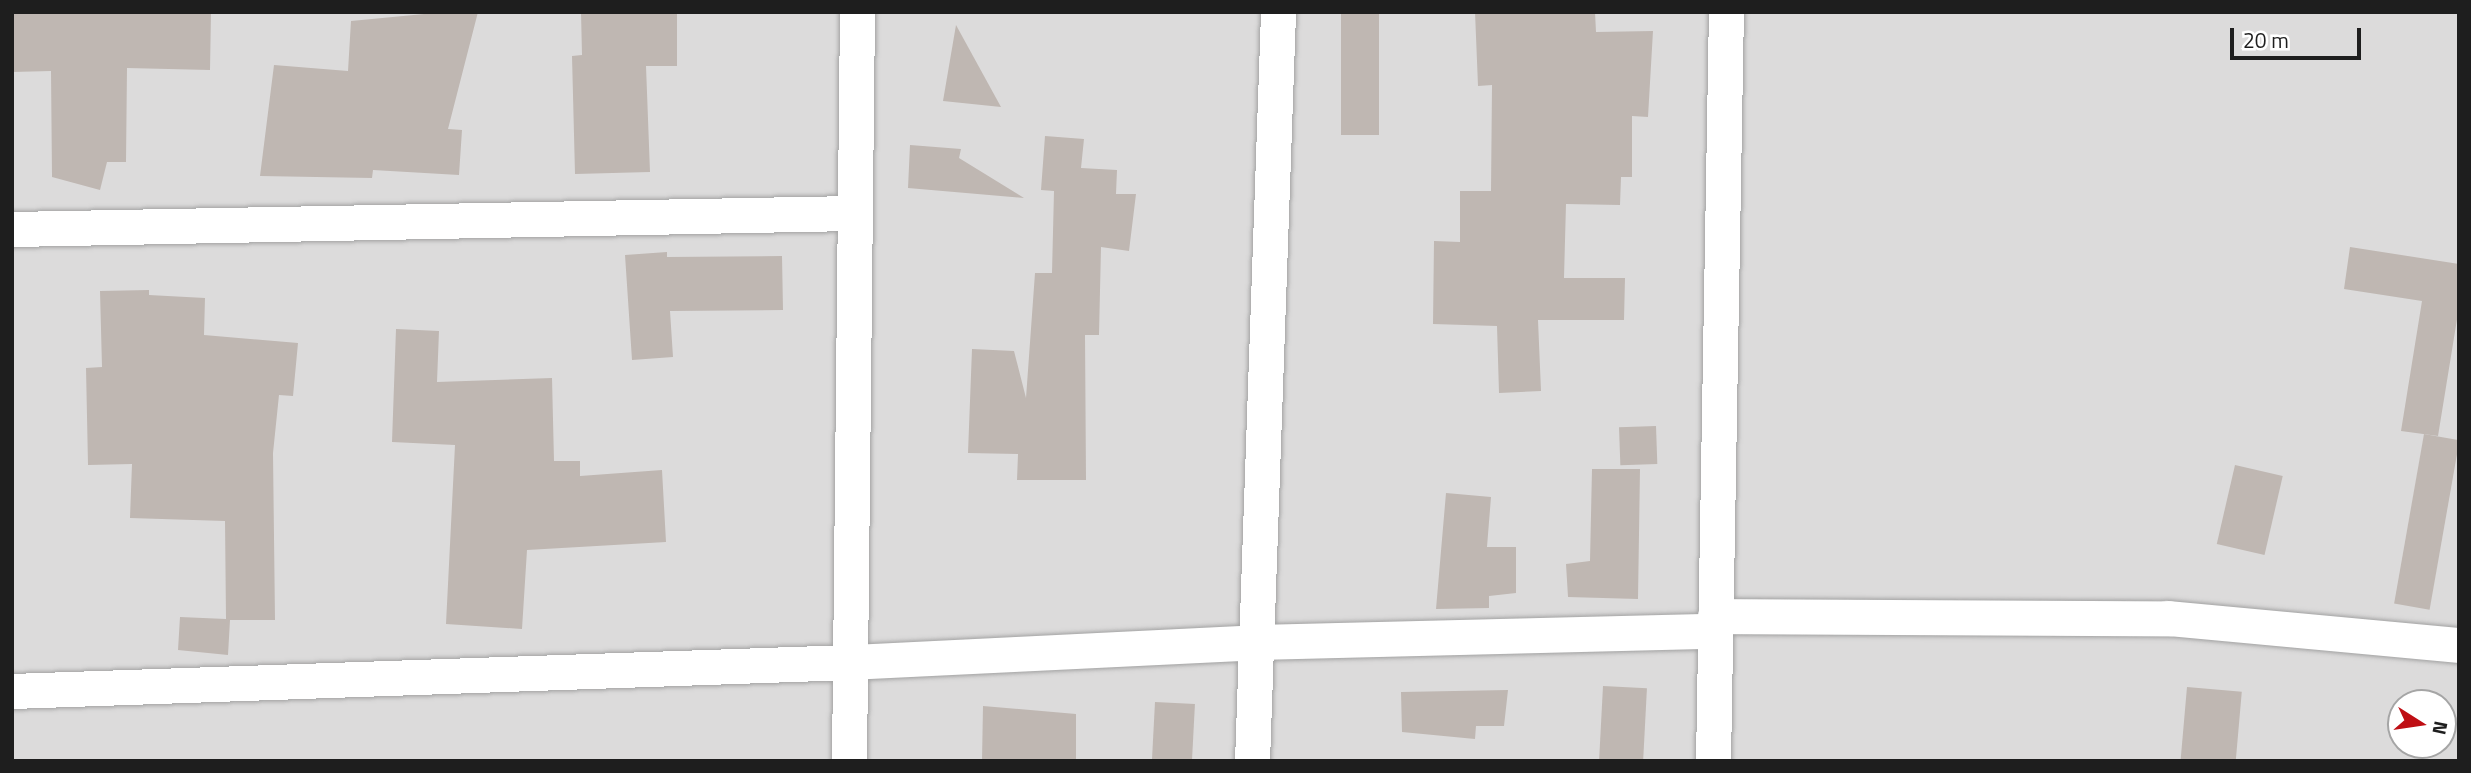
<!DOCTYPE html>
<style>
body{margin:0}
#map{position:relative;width:2471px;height:773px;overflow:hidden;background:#efebe5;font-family:"Titillium Web",sans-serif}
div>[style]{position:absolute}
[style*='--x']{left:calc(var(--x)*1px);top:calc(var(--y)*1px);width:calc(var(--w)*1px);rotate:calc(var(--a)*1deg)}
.residential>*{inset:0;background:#dcdbdb}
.building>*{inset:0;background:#bfb7b2;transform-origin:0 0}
.roads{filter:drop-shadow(0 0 2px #a2a2a2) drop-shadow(0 0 2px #a2a2a2)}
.minor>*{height:35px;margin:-17.5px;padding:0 17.5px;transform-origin:17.5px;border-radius:17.5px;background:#fff}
span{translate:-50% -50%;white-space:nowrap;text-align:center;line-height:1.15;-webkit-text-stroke:5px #fff;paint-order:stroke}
.frame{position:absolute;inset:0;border:14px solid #1e1e1e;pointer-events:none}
.north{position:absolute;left:2387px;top:689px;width:70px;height:70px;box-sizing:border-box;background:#fff;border:2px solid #a5a5a5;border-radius:50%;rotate:102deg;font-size:19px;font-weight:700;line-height:28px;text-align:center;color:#1e1e1e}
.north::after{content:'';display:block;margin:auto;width:24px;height:32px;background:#bf0e14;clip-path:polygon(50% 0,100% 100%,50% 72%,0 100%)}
.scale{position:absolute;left:2230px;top:28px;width:131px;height:32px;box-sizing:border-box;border:4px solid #1e1e1e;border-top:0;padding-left:9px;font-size:21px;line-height:24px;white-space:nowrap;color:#1e1e1e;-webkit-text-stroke:5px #fff;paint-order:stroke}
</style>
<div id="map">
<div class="residential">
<div style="clip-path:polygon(evenodd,12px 12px,2459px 12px,2459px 761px,12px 761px,12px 12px,2401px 703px,2443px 703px,2443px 745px,2401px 745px,2401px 703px)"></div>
</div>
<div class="building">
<div style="clip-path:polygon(12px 12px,211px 12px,210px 70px,127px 68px,126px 162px,107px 162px,100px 190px,52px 177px,51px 71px,12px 72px)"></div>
<div style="clip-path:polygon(445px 12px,478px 12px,448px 129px,462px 130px,459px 175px,373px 170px,372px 178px,260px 176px,274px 65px,348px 71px,351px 21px)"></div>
<div style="clip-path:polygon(581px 12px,677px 12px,677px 66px,646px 66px,650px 172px,575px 174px,572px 56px,582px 55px)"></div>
<div style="left:1341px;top:12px;width:38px;height:123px"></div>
<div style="clip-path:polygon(1475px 12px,1595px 12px,1596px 32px,1653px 31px,1648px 117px,1632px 116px,1632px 177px,1621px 177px,1620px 205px,1566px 204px,1564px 278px,1625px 278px,1624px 320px,1538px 320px,1541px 391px,1499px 393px,1497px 326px,1433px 324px,1434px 241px,1460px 242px,1460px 191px,1491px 191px,1492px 85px,1478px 86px)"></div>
<div style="clip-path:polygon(956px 25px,1001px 107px,943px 101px)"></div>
<div style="clip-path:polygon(1045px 136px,1084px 139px,1081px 168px,1117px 170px,1116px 194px,1136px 194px,1129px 251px,1101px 247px,1099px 335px,1085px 335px,1086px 480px,1017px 480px,1018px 454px,968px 453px,972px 349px,1014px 351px,1026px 398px,1035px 273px,1052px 273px,1054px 191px,1041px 190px)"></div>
<div style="clip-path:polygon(910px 145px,961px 149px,959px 158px,1024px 198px,908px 188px)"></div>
<div style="clip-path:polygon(2350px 247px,2459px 264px,2459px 307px,2438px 436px,2401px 431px,2422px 301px,2344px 289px)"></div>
<div style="clip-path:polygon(667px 252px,667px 257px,782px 256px,783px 310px,670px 311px,673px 357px,632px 360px,625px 255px)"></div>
<div style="clip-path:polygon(149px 290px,149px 295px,205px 298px,204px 335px,298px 343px,293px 396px,279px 395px,273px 453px,275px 620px,230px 620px,228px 655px,178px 650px,180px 617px,226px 619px,225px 521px,130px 518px,132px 464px,88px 465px,86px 368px,102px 367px,100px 291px)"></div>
<div style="clip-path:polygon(396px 329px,439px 331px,437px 382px,552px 378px,554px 461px,580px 461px,580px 476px,662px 470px,666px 542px,527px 550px,522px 629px,446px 624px,455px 445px,392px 442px)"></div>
<div style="left:1656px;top:426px;width:38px;height:37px;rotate:88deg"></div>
<div style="left:2424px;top:434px;width:36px;height:172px;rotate:10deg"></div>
<div style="left:2235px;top:465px;width:49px;height:81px;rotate:13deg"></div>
<div style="clip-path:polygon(1592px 469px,1640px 469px,1638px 599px,1568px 597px,1566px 564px,1590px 561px)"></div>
<div style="clip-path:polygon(1446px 493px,1491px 497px,1487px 547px,1516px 547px,1516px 593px,1489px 596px,1489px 608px,1436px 609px)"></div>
<div style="left:1603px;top:686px;width:44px;height:75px;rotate:3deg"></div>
<div style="left:2187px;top:687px;width:55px;height:74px;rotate:5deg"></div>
<div style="clip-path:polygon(1508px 690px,1504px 726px,1476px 726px,1475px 739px,1402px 732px,1401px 692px)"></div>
<div style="left:1155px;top:702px;width:40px;height:59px;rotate:3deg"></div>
<div style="clip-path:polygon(983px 706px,1076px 714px,1076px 761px,982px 761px)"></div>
</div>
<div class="roads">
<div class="minor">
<div style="--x:12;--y:229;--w:840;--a:-1.09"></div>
<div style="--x:1715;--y:616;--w:453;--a:0.3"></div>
<div style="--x:2168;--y:618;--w:292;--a:5.3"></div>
<div style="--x:12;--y:691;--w:839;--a:-1.98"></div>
<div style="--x:850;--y:662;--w:404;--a:-2.8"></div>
<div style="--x:1254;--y:642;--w:461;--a:-1.4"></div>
<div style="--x:849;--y:761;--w:749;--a:-89.39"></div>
<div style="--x:1252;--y:761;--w:749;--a:-88.01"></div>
<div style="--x:1713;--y:761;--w:749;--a:-89.01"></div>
</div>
</div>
<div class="frame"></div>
<div class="north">N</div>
<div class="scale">20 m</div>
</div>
